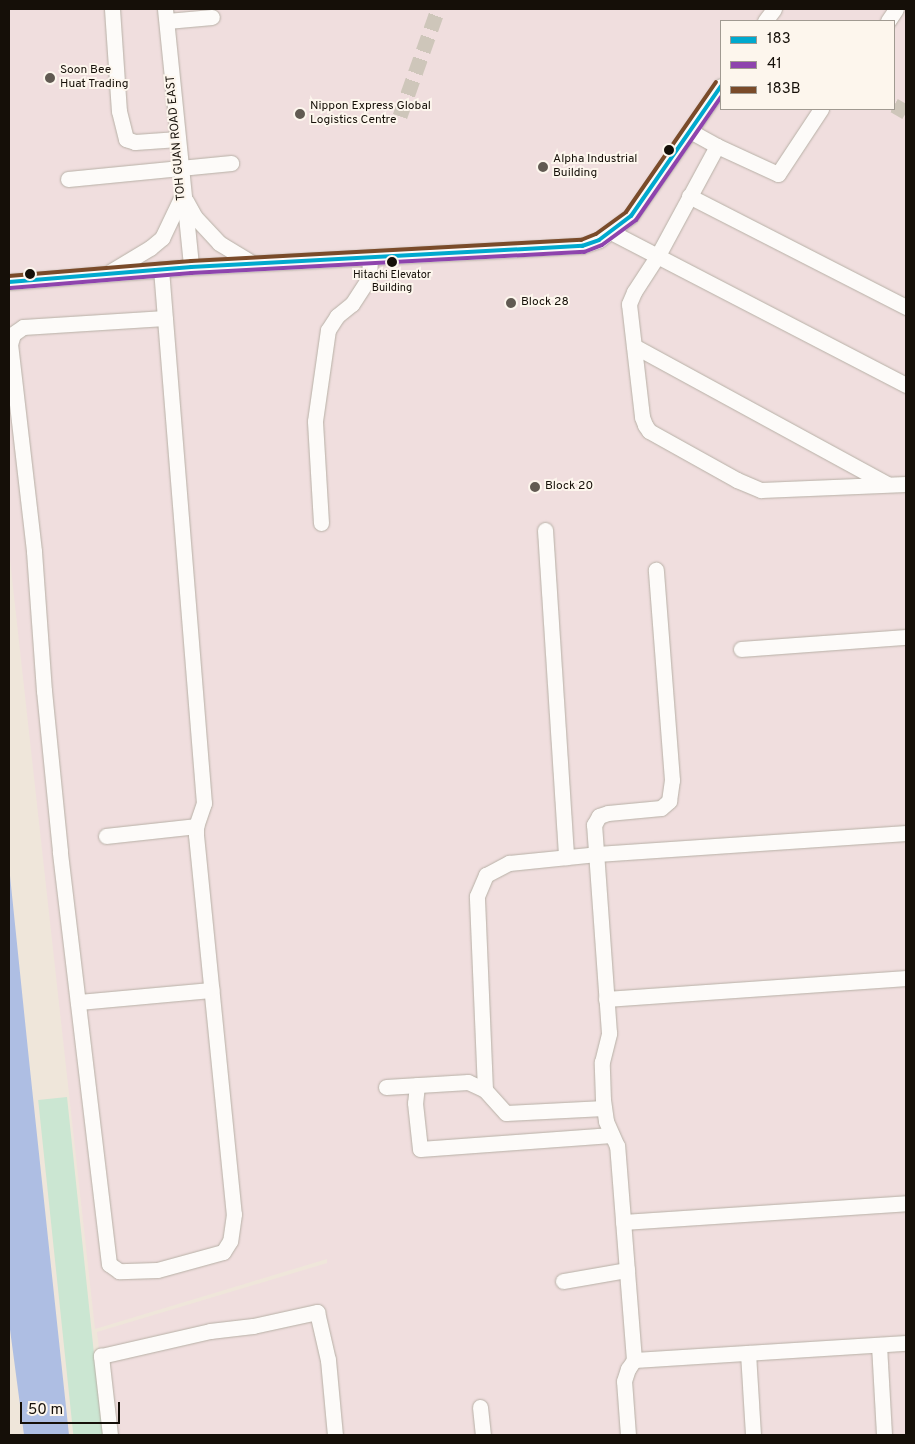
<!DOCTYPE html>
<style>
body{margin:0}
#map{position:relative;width:915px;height:1444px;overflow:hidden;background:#efe6da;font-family:Overpass,sans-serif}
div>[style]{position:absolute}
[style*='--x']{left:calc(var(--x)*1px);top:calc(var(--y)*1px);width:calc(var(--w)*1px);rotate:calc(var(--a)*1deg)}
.industrial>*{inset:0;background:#f0dede}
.green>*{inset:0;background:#cbe6d2;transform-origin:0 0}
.water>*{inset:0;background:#aebee3}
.minor-tunnel>*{height:15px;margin-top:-7.5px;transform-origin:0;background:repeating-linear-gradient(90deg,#cec6ba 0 15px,transparent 0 23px)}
.roads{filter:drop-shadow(0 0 1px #b7b0a6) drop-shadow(0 0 1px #b7b0a6)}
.minor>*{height:15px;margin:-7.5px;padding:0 7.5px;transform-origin:7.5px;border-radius:7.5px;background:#fdfbf9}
.bus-1>*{height:4px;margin:-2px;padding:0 2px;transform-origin:2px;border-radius:2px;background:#00a9ce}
.bus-2>*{height:4px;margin:-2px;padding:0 2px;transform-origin:2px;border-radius:2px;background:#8e44ad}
.bus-3>*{height:4px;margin:-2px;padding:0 2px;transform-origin:2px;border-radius:2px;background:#7a4b2a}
.dots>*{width:14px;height:14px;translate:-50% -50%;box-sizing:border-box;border:2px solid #fdf6ed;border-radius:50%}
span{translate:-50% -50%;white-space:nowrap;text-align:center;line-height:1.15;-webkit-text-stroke:4px #fdf6ed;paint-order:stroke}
.bus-label{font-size:11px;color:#150f08}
.poi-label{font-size:12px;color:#150f08}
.left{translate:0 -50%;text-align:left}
.street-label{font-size:12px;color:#150f08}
.frame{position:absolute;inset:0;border:10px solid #150f08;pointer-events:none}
.legend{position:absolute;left:720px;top:20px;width:175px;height:90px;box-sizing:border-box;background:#fdf6ed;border:1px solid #a09a91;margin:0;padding:6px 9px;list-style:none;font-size:15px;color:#150f08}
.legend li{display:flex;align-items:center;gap:10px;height:25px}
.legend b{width:25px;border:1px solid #a09a91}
.scale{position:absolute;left:20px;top:1402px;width:100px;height:22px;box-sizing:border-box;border:2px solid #150f08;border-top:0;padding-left:6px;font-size:15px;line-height:18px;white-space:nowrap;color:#150f08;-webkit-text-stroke:4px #fdf6ed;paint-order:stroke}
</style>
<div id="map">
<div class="industrial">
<div style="clip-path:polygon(evenodd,9px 9px,906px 9px,906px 1435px,109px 1435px,97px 1332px,327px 1263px,327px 1259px,95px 1329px,9px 551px,9px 9px,721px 21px,894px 21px,894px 109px,721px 109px,721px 21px)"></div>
</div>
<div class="green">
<div style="left:67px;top:1097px;width:340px;height:29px;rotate:84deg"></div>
</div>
<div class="water">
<div style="clip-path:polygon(9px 866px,29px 1060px,69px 1435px,24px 1435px,9px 1322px)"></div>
</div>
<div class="minor-tunnel">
<div style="--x:894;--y:105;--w:14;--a:30"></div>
<div style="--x:400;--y:116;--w:114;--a:-70.4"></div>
</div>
<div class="roads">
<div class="minor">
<div style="--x:112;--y:9;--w:102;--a:86.1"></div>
<div style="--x:119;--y:111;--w:29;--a:76"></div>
<div style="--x:126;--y:139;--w:9;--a:18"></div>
<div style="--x:135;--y:142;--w:43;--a:-4"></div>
<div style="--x:165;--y:9;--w:259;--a:84.2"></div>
<div style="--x:167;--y:21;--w:45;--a:-5.1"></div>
<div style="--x:765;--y:21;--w:15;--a:-53"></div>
<div style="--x:888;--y:21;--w:14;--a:-56"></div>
<div style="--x:690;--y:131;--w:31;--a:29"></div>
<div style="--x:717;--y:146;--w:67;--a:24.7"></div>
<div style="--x:778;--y:174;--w:78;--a:-56.5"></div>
<div style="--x:717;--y:146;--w:124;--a:118.4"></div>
<div style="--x:658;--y:255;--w:44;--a:123"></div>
<div style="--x:634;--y:292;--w:13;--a:113"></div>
<div style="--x:629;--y:304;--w:114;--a:83.4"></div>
<div style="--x:642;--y:417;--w:9;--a:69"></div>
<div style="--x:645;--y:425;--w:7;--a:56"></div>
<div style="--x:649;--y:431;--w:101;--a:29.1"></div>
<div style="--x:737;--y:480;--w:26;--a:23"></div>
<div style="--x:761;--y:490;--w:145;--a:-2.4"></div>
<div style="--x:68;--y:179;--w:164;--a:-5.6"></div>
<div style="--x:689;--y:196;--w:244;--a:27.1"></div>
<div style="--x:186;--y:201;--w:18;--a:61"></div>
<div style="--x:195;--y:217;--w:35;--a:47"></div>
<div style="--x:219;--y:243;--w:39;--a:31"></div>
<div style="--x:611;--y:232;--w:332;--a:27.4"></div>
<div style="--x:161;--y:269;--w:536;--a:85.4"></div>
<div style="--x:204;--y:803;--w:24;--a:109"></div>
<div style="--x:196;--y:826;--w:9;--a:90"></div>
<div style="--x:196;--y:835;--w:381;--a:84.3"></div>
<div style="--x:234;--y:1214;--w:27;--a:98"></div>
<div style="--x:230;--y:1241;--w:13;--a:122"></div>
<div style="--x:223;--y:1252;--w:68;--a:164.7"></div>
<div style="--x:157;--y:1270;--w:38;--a:178"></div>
<div style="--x:119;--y:1271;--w:12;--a:-145"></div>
<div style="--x:109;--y:1264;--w:416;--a:-96.8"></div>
<div style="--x:60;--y:851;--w:161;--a:-95.7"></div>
<div style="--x:44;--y:691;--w:140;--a:-94.1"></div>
<div style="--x:34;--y:551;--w:208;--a:-96.6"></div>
<div style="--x:10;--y:344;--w:10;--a:-73"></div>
<div style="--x:13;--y:334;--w:12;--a:-35"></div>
<div style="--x:23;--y:327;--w:142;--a:-3.6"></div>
<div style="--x:110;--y:272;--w:47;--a:-31"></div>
<div style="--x:150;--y:248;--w:16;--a:-40"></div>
<div style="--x:162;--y:238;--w:47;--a:-64.5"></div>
<div style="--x:9;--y:282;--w:183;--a:-4.7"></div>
<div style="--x:191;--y:267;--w:392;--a:-3.1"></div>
<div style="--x:582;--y:246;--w:18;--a:-19"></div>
<div style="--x:599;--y:240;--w:40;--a:-37"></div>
<div style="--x:631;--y:216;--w:158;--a:-55.3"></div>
<div style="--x:634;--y:346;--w:288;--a:28.6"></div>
<div style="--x:321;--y:523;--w:102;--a:-93.4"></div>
<div style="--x:315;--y:421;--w:92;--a:-81.9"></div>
<div style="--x:328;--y:330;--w:17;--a:-57"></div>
<div style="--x:337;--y:316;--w:19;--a:-39"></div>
<div style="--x:352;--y:304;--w:31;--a:-57"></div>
<div style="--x:369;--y:278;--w:21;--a:-87"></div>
<div style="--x:545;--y:530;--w:328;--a:86.3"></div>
<div style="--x:741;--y:649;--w:165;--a:-4.2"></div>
<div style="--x:106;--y:836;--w:91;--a:-6.3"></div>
<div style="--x:606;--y:999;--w:301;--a:-4"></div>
<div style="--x:78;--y:1002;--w:134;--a:-5.2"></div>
<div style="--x:417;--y:1085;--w:18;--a:96"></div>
<div style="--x:415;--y:1103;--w:46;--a:83.8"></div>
<div style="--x:420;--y:1149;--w:192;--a:-4.2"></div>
<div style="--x:386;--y:1087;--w:82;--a:-3.5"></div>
<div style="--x:468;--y:1082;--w:19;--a:25"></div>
<div style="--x:485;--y:1090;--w:31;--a:48"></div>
<div style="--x:506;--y:1113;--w:98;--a:-2.9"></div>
<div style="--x:485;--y:1090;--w:194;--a:-92.4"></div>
<div style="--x:477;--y:896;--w:23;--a:-67"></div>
<div style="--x:486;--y:875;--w:26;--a:-28"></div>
<div style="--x:509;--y:863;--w:88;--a:-5.8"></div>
<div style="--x:597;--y:854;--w:310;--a:-3.9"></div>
<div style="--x:623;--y:1222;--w:284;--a:-3.8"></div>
<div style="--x:563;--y:1281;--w:65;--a:-9.8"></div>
<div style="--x:879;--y:1345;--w:90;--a:86.8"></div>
<div style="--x:748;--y:1353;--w:82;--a:86.5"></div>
<div style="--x:634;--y:1360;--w:273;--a:-3.6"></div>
<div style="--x:480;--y:1407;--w:28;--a:84"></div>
<div style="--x:110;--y:1435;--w:80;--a:-96.5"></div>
<div style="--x:101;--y:1356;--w:112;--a:-12.9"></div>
<div style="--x:210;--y:1331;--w:43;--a:-6.6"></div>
<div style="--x:253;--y:1326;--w:66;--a:-12.3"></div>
<div style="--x:317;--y:1312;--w:49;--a:77.1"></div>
<div style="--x:328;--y:1360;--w:75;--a:84.7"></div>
<div style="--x:628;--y:1435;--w:54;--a:-94.2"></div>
<div style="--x:624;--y:1381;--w:13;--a:-72"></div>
<div style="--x:628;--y:1369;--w:11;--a:-56"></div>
<div style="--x:634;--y:1360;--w:215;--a:-94.5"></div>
<div style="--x:617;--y:1146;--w:27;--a:-114"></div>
<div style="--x:606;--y:1121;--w:21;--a:-98"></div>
<div style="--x:603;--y:1100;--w:38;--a:-92"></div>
<div style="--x:602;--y:1062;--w:30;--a:-76"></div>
<div style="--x:609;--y:1033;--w:209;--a:-94.1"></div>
<div style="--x:594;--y:825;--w:10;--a:-61"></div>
<div style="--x:599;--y:816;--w:9;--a:-18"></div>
<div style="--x:608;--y:813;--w:53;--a:-5.4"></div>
<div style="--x:661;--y:808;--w:11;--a:-41"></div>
<div style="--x:669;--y:801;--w:21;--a:-82"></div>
<div style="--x:672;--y:780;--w:211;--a:-94.4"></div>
</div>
</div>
<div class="bus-1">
<div style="--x:9;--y:282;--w:183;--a:-4.7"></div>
<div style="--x:191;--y:267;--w:392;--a:-3.1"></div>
<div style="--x:582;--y:246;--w:18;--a:-19"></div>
<div style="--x:599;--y:240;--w:40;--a:-37"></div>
<div style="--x:631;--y:216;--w:158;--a:-55.3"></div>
</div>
<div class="bus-2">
<div style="--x:10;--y:288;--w:182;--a:-4.7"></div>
<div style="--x:191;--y:273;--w:394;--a:-3.1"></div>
<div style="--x:584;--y:252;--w:19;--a:-21"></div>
<div style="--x:602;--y:245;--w:42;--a:-36.3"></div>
<div style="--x:636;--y:220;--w:150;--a:-55.4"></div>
</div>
<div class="bus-3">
<div style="--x:9;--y:276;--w:183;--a:-4.7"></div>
<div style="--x:191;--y:261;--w:391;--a:-3.1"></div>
<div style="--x:581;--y:240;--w:16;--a:-22"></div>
<div style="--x:596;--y:234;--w:37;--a:-36"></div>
<div style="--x:626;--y:212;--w:158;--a:-55.3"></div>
</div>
<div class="dots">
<div style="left:50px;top:78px;background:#615a52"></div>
<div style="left:300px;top:114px;background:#615a52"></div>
<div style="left:669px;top:150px;background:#150f08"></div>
<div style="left:543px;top:167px;background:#615a52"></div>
<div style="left:392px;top:262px;background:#150f08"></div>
<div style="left:30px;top:274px;background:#150f08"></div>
<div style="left:511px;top:303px;background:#615a52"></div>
<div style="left:535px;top:487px;background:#615a52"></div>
</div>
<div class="bus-label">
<span style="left:392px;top:282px">Hitachi Elevator<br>Building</span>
</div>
<div class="poi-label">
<span class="left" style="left:60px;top:78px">Soon Bee<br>Huat Trading</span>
<span class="left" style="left:310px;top:114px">Nippon Express Global<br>Logistics Centre</span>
<span class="left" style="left:553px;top:167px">Alpha Industrial<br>Building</span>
<span class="left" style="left:521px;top:303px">Block 28</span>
<span class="left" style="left:545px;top:487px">Block 20</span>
</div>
<div class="street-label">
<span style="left:177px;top:138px;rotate:-95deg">TOH GUAN ROAD EAST</span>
</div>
<div class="frame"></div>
<ul class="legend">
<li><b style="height:6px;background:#00a9ce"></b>183</li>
<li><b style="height:6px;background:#8e44ad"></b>41</li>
<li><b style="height:6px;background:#7a4b2a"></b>183B</li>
</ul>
<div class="scale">50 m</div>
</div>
